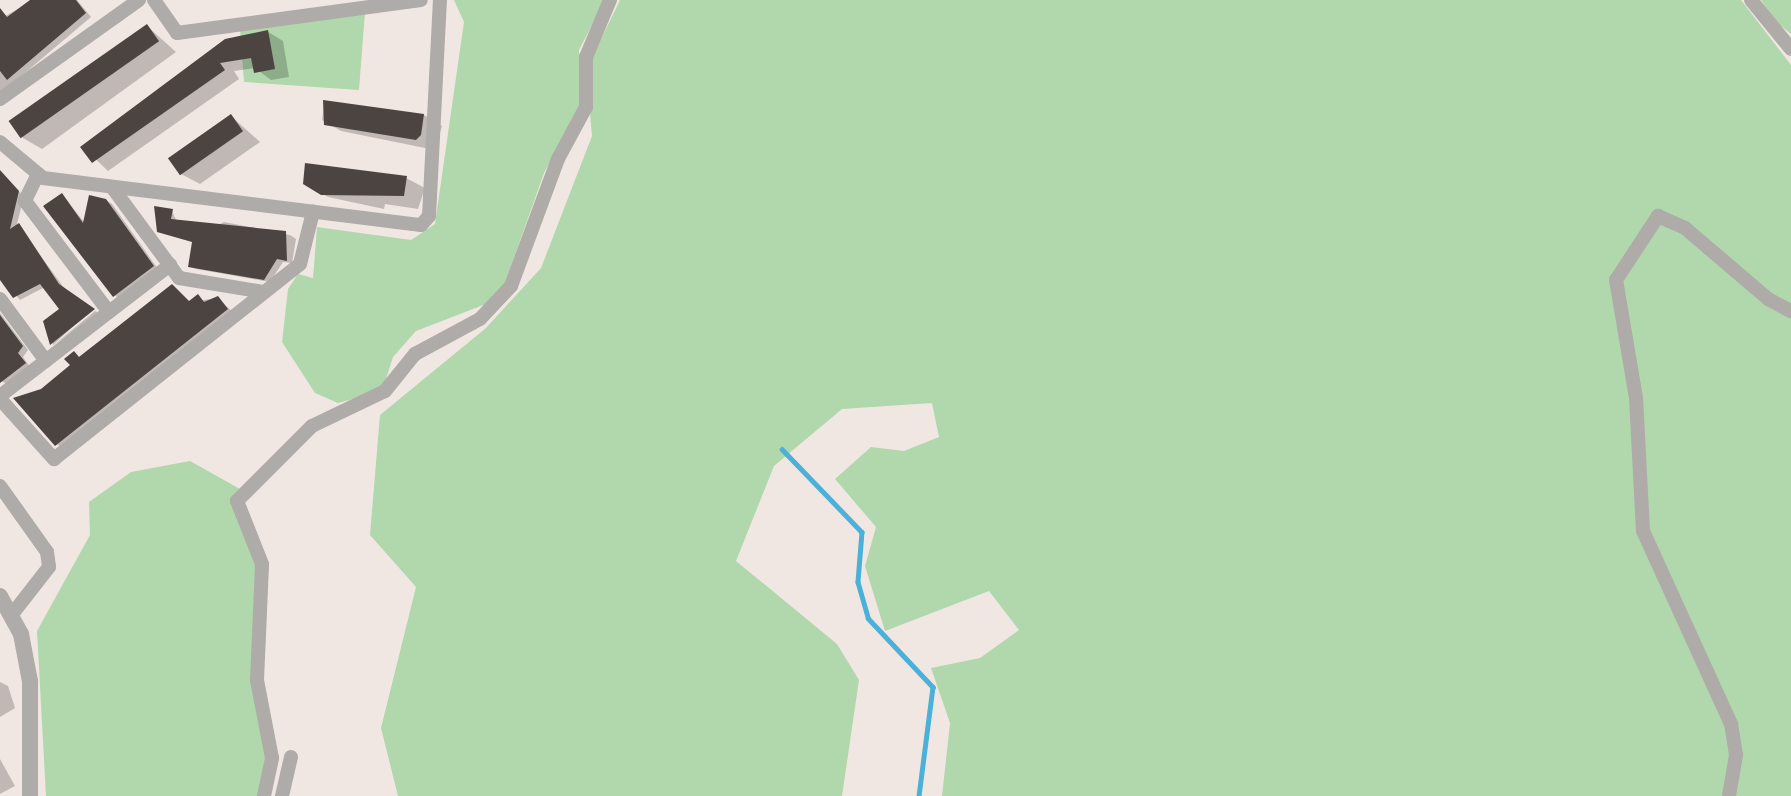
<!DOCTYPE html>
<html>
<head>
<meta charset="utf-8">
<style>
  body { margin:0 }
  #map { position:relative; width:1791px; height:796px; overflow:hidden; background:#f1e7e2; font-family:Karla,sans-serif }
  div>[style] { position:absolute }
  .green>* { inset:0; background:#b1d7ac }
  .shadow>* { inset:0; background:#0003 }
  .stream>* { height:4.5px; margin:-2.25px; padding:0 2.25px; transform-origin:2.25px; border-radius:2.25px; background:#4cb1d8 }
  .building>* { inset:0; background:#4c4440; transform-origin:0 0 }
  .minor>* { height:14px; margin:-7px; padding:0 7px; transform-origin:7px; border-radius:7px; background:#aeaba8 }
  .tertiary>* { height:16px; margin:-8px; padding:0 8px; transform-origin:8px; border-radius:8px; background:#aeaba8 }
  span { translate:-50% -50%; white-space:nowrap; text-align:center; line-height:1.15; -webkit-text-stroke:7px #fef4ef; paint-order:stroke }
</style>
</head>
<body>
<div id="map">
  <div class="green">
    <i style="clip-path:polygon(454px 0,605px 0,579px 50px,580px 106px,544px 173px,504px 286px,486px 304px,416px 331px,393px 357px,385px 382px,368px 395px,338px 403px,315px 393px,282px 342px,288px 289px,298px 274px,313px 278px,317px 227px,411px 240px,435px 224px,464px 22px)"></i>
    <i style="clip-path:polygon(620px 0,1741px 0,1791px 65px,1791px 796px,942px 796px,950px 723px,931px 668px,980px 658px,1019px 630px,989px 591px,885px 631px,865px 566px,876px 527px,835px 479px,871px 447px,904px 451px,939px 437px,932px 403px,842px 409px,774px 466px,736px 561px,837px 644px,859px 680px,842px 796px,398px 796px,381px 728px,416px 587px,370px 535px,380px 415px,486px 328px,541px 268px,592px 136px,586px 70px)"></i>
    <i style="clip-path:polygon(1761px 0,1791px 0,1791px 34px,1775px 21px)"></i>
    <i style="clip-path:polygon(365px 12px,359px 90px,244px 82px,240px 29px)"></i>
    <i style="clip-path:polygon(190px 461px,240px 489px,265px 569px,259px 686px,275px 754px,261px 796px,46px 796px,37px 631px,90px 535px,89px 502px,131px 472px)"></i>
  </div>
  <div class="shadow">
    <i style="clip-path:polygon(34px 0,77px 0,91px 17px,0 94px,0 19px)"></i>
    <i style="clip-path:polygon(147px 26px,176px 52px,42px 149px,23px 138px,13px 123px)"></i>
    <i style="clip-path:polygon(268px 32px,283px 41px,289px 77px,271px 80px,255px 68px,234px 71px,239px 79px,108px 171px,83px 147px)"></i>
    <i style="clip-path:polygon(325px 102px,424px 115px,442px 126px,435px 150px,341px 131px,322px 120px)"></i>
    <i style="clip-path:polygon(231px 116px,260px 142px,200px 184px,181px 174px)"></i>
    <i style="clip-path:polygon(3px 177px,24px 196px,17px 224px,65px 289px,92px 309px,53px 345px,45px 321px,61px 310px,45px 287px,20px 300px,0 276px)"></i>
    <i style="clip-path:polygon(406px 178px,425px 188px,418px 209px,385px 204px,384px 209px,328px 197px,309px 186px)"></i>
    <i style="clip-path:polygon(62px 195px,85px 223px,106px 200px,112px 204px,158px 269px,120px 299px,114px 295px,46px 206px)"></i>
    <i style="clip-path:polygon(172px 211px,177px 222px,214px 227px,224px 222px,290px 235px,296px 239px,292px 263px,283px 262px,270px 282px,196px 269px,190px 266px,194px 242px,159px 231px)"></i>
    <i style="clip-path:polygon(172px 286px,190px 302px,217px 298px,233px 312px,62px 447px,56px 444px,41px 390px,72px 365px,74px 353px,79px 357px)"></i>
    <i style="clip-path:polygon(95px 311px,99px 313px,54px 345px)"></i>
    <i style="clip-path:polygon(0 313px,28px 350px,23px 357px,30px 367px,8px 385px,0 380px)"></i>
    <i style="clip-path:polygon(0 682px,8px 686px,15px 708px,0 717px)"></i>
    <i style="clip-path:polygon(0 759px,15px 786px,0 794px)"></i>
  </div>
  <div class="stream">
    <i style="left:782px;top:449px;width:115px;rotate:46.1deg"></i>
    <i style="left:862px;top:532px;width:50px;rotate:94.6deg"></i>
    <i style="left:858px;top:582px;width:37px;rotate:74deg"></i>
    <i style="left:868px;top:618px;width:95px;rotate:46.7deg"></i>
    <i style="left:933px;top:687px;width:110px;rotate:97.3deg"></i>
  </div>
  <div class="building">
    <i style="clip-path:polygon(30px 0,76px 0,86px 13px,7px 80px,0 71px,0 8px,7px 17px)"></i>
    <i style="left:147px;top:24px;width:21px;height:169px;rotate:55deg"></i>
    <i style="clip-path:polygon(268px 30px,275px 69px,254px 73px,251px 58px,220px 63px,225px 70px,92px 163px,80px 147px,225px 39px)"></i>
    <i style="clip-path:polygon(323px 100px,424px 114px,421px 135px,416px 140px,324px 125px)"></i>
    <i style="left:231px;top:114px;width:21px;height:77px;rotate:55deg"></i>
    <i style="clip-path:polygon(305px 163px,407px 176px,404px 196px,321px 195px,303px 184px)"></i>
    <i style="clip-path:polygon(0 170px,19px 191px,10px 229px,19px 223px,59px 284px,95px 309px,50px 345px,43px 321px,59px 309px,40px 284px,13px 298px,0 280px)"></i>
    <i style="clip-path:polygon(62px 193px,83px 223px,89px 195px,106px 199px,154px 266px,113px 297px,43px 206px)"></i>
    <i style="clip-path:polygon(154px 206px,173px 209px,171px 219px,286px 231px,287px 261px,277px 259px,264px 280px,188px 267px,192px 242px,157px 232px)"></i>
    <i style="clip-path:polygon(172px 284px,189px 301px,198px 294px,204px 302px,218px 296px,228px 309px,55px 446px,13px 398px,41px 389px,70px 365px,64px 359px,74px 351px,79px 357px)"></i>
    <i style="clip-path:polygon(0 315px,23px 346px,18px 353px,26px 363px,0 383px)"></i>
  </div>
  <div class="minor">
    <i style="left:154px;top:0;width:40px;rotate:55.1deg"></i>
    <i style="left:177px;top:33px;width:246px;rotate:-7.7deg"></i>
    <i style="left:1751px;top:0;width:63px;rotate:50.8deg"></i>
    <i style="left:0;top:99px;width:171px;rotate:-35.5deg"></i>
    <i style="left:0;top:142px;width:56px;rotate:39.9deg"></i>
    <i style="left:43px;top:178px;width:381px;rotate:7.1deg"></i>
    <i style="left:421px;top:225px;width:12px;rotate:-48deg"></i>
    <i style="left:429px;top:216px;width:216px;rotate:-87.1deg"></i>
    <i style="left:37px;top:176px;width:28px;rotate:116deg"></i>
    <i style="left:25px;top:201px;width:139px;rotate:52.9deg"></i>
    <i style="left:112px;top:187px;width:113px;rotate:53.6deg"></i>
    <i style="left:179px;top:278px;width:86px;rotate:9.4deg"></i>
    <i style="left:0;top:299px;width:77px;rotate:53.4deg"></i>
    <i style="left:0;top:396px;width:215px;rotate:-37.6deg"></i>
    <i style="left:0;top:399px;width:81px;rotate:48deg"></i>
    <i style="left:54px;top:459px;width:314px;rotate:-38.4deg"></i>
    <i style="left:300px;top:264px;width:54px;rotate:-76deg"></i>
    <i style="left:0;top:486px;width:81px;rotate:54.5deg"></i>
    <i style="left:47px;top:552px;width:15px;rotate:82deg"></i>
    <i style="left:49px;top:567px;width:58px;rotate:128deg"></i>
    <i style="left:264px;top:796px;width:39px;rotate:-78deg"></i>
    <i style="left:272px;top:758px;width:79px;rotate:-100.9deg"></i>
    <i style="left:257px;top:680px;width:116px;rotate:-87.5deg"></i>
    <i style="left:262px;top:564px;width:68px;rotate:-111.6deg"></i>
    <i style="left:237px;top:501px;width:106px;rotate:-45deg"></i>
    <i style="left:312px;top:426px;width:81px;rotate:-25.6deg"></i>
    <i style="left:385px;top:391px;width:48px;rotate:-51deg"></i>
    <i style="left:415px;top:354px;width:74px;rotate:-28.3deg"></i>
    <i style="left:480px;top:319px;width:45px;rotate:-46.8deg"></i>
    <i style="left:511px;top:286px;width:135px;rotate:-69.7deg"></i>
    <i style="left:558px;top:159px;width:59px;rotate:-61.7deg"></i>
    <i style="left:586px;top:107px;width:50px;rotate:-90deg"></i>
    <i style="left:586px;top:57px;width:62px;rotate:-67.2deg"></i>
    <i style="left:282px;top:796px;width:40px;rotate:-77deg"></i>
    <i style="left:1729px;top:796px;width:42px;rotate:-80.3deg"></i>
    <i style="left:1736px;top:755px;width:31px;rotate:-99deg"></i>
    <i style="left:1731px;top:724px;width:212px;rotate:-114.5deg"></i>
    <i style="left:1643px;top:531px;width:133px;rotate:-93deg"></i>
    <i style="left:1636px;top:398px;width:120px;rotate:-99.6deg"></i>
    <i style="left:1616px;top:280px;width:77px;rotate:-56.7deg"></i>
    <i style="left:1658px;top:216px;width:30px;rotate:24deg"></i>
    <i style="left:1685px;top:228px;width:109px;rotate:40.5deg"></i>
    <i style="left:1768px;top:299px;width:26px;rotate:28deg"></i>
  </div>
  <div class="tertiary">
    <i style="left:0;top:596px;width:43px;rotate:61.1deg"></i>
    <i style="left:21px;top:634px;width:48px;rotate:79.2deg"></i>
    <i style="left:30px;top:681px;width:115px;rotate:90deg"></i>
  </div>
</div>
</body>
</html>
